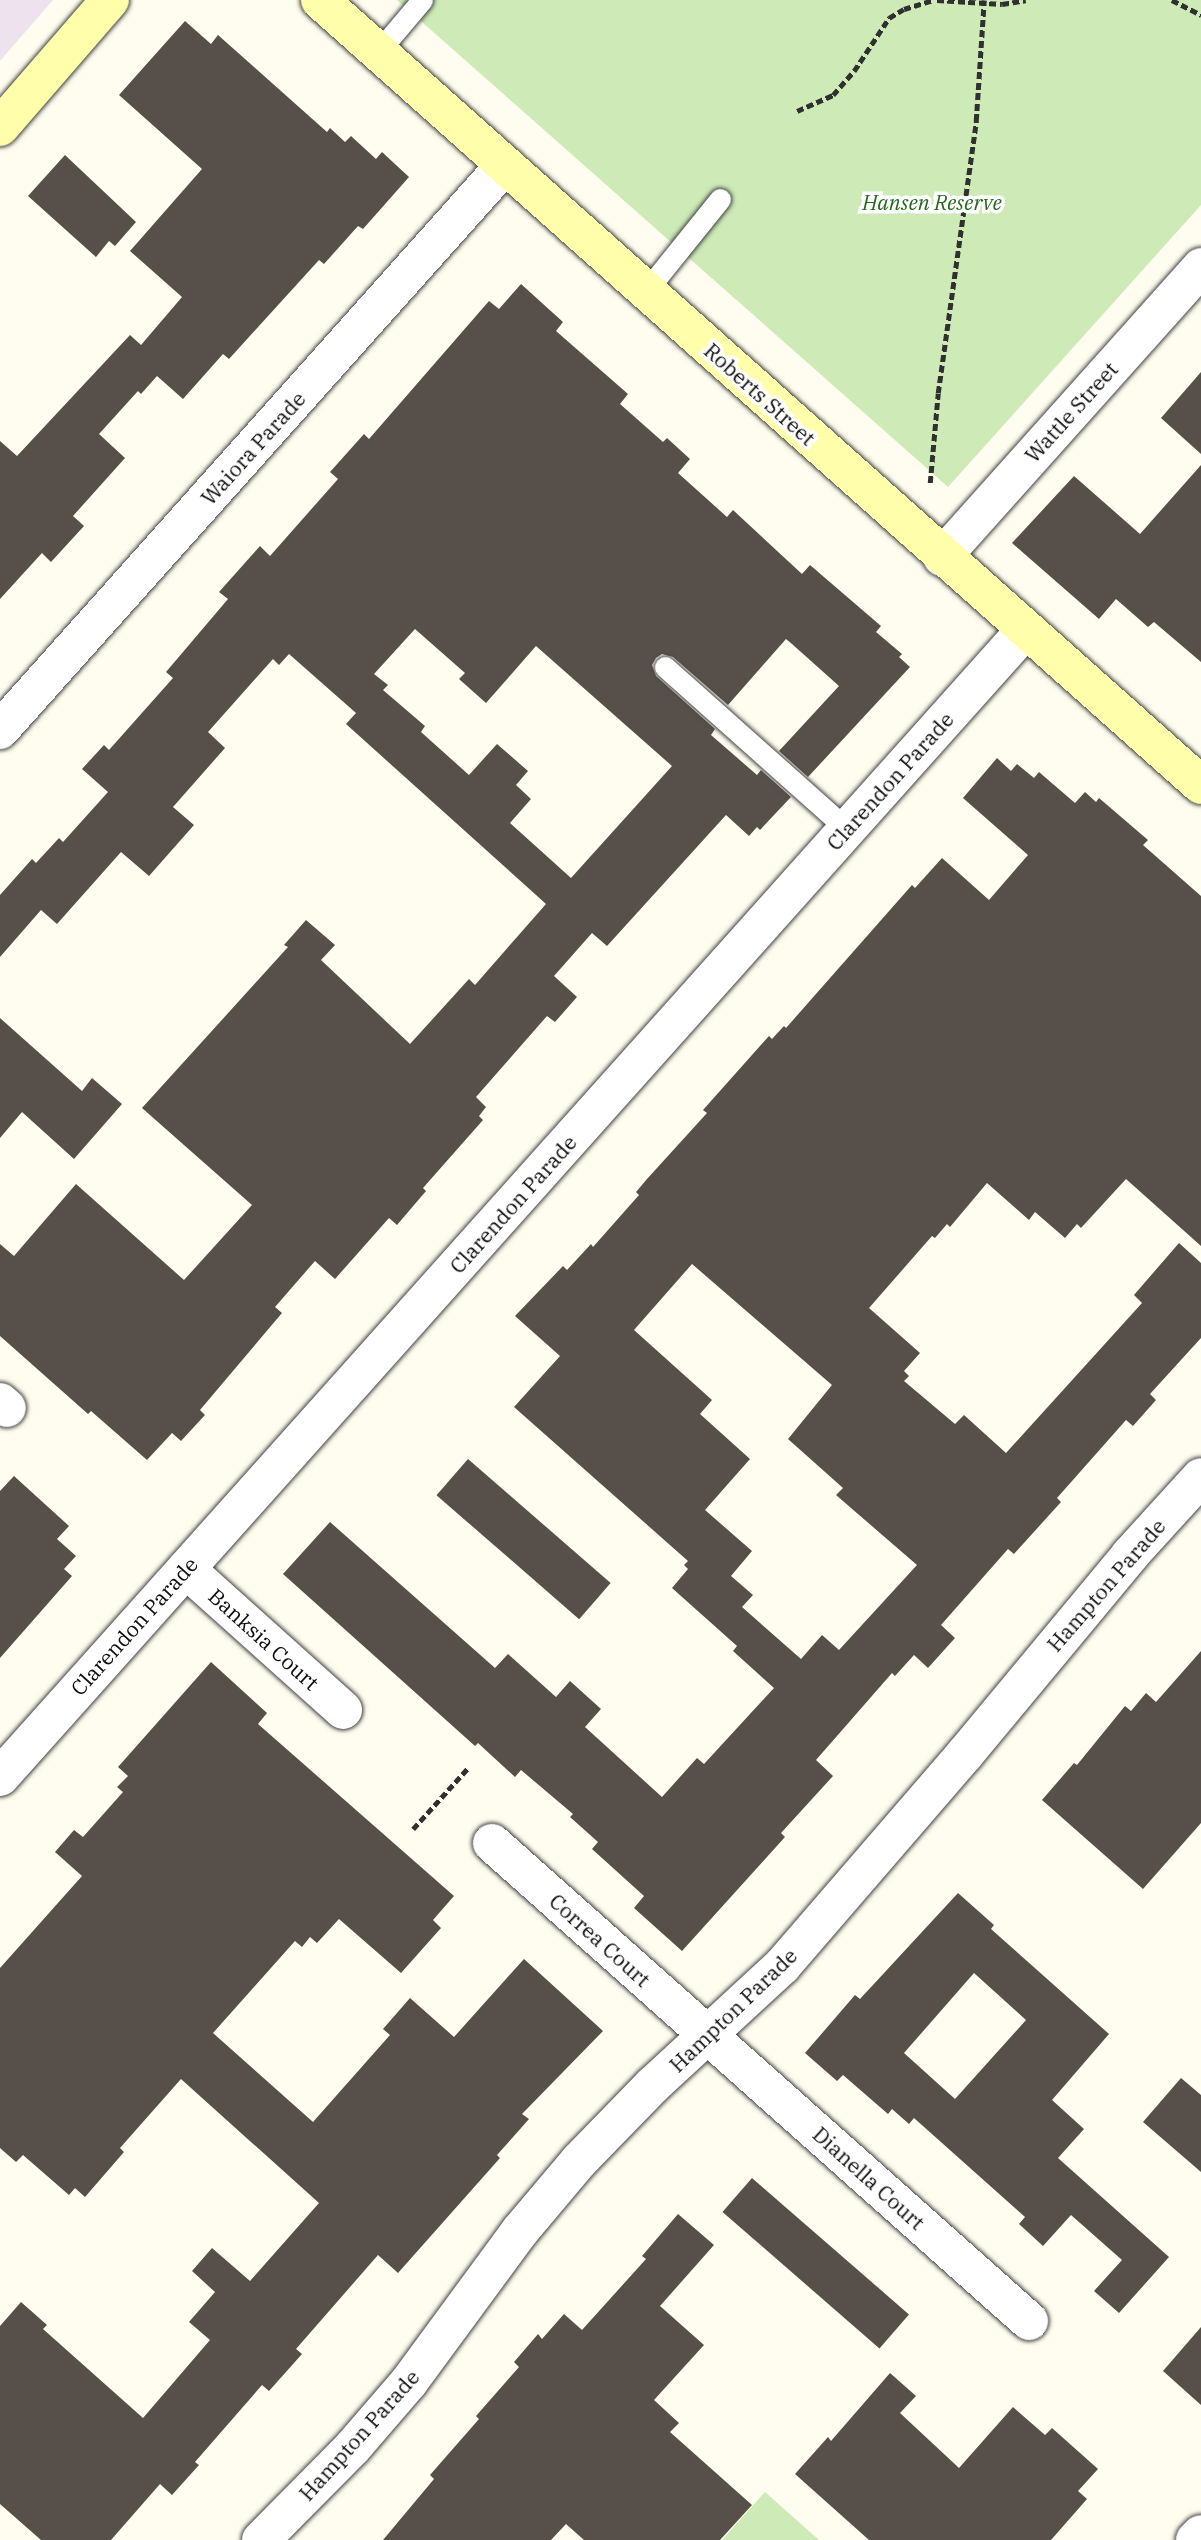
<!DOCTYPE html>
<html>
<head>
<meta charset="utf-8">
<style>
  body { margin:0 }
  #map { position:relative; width:1201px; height:2540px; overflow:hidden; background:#fffdef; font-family:"IBM Plex Serif",serif }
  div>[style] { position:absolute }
  .industrial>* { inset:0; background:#ede2ed }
  .green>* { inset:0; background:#cdeab7 }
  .building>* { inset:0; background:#57504a; transform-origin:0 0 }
  .path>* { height:4.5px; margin-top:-2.25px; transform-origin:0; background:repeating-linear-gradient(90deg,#303030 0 7px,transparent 0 10.5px) }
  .roads { filter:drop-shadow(0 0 2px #414141) drop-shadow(0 0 2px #414141) }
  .lane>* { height:21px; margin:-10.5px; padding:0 10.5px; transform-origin:10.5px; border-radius:10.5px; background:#fff }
  .street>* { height:38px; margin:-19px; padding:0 19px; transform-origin:19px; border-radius:19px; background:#fff }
  .secondary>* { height:38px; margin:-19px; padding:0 19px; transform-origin:19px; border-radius:19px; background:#fffeaa }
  span { translate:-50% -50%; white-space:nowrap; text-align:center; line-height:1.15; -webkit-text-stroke:7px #fff; paint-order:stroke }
  .park-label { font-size:21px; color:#25681c; font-style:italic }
  .street-label { font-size:21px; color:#0e0e0e }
</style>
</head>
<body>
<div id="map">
  <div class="industrial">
    <i style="clip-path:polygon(0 0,53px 0,0 61px)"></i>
  </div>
  <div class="green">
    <i style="clip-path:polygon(397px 0,1201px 0,1201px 205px,948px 487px)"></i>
    <i style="clip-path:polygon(765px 2492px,819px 2540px,722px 2540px)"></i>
  </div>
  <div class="building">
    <i style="clip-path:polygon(185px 21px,211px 44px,218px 35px,327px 132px,330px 128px,345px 142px,351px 136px,376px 159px,382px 152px,409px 177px,363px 229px,358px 226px,324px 264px,319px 260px,229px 359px,223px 354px,183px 399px,157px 376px,141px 394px,138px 391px,99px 434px,125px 458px,73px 516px,84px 526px,51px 562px,42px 553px,0 599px,0 441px,17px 456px,130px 335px,141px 345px,182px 297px,130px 251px,202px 169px,119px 95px)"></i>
    <i style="clip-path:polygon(65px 155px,136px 222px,115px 246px,109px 241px,96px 257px,28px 196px)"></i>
    <i style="clip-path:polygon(evenodd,521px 284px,563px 322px,556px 331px,628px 394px,620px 404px,663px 442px,667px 438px,690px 459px,678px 473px,727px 517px,733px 510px,802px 574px,810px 565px,881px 626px,876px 632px,902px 654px,899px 657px,910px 667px,808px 777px,779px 751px,839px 686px,792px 644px,786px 639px,728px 705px,673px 657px,662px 654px,656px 658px,652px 665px,656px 676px,715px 729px,711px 735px,757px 775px,761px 770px,791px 797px,760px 830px,757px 827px,749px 836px,726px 815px,607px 946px,592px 933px,554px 976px,577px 997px,555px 1022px,547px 1016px,476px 1097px,486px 1107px,479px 1116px,483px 1120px,423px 1188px,426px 1191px,397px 1225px,389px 1218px,335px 1279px,315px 1261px,275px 1307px,282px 1313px,200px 1410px,205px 1415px,181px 1441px,172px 1433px,147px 1460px,91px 1411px,88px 1414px,0 1336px,0 1244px,14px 1256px,76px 1184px,184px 1280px,252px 1205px,142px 1108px,288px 947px,284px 945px,306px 920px,335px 945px,321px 960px,410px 1044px,469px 979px,475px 985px,546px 904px,346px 724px,356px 713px,289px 654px,279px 665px,273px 659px,208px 732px,225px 748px,173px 807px,194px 825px,149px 876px,121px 852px,57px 924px,41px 910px,0 957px,0 895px,32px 859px,36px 863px,59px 838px,63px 842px,108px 792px,82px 769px,104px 745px,109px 750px,173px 678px,166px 672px,228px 599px,219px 592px,260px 546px,270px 556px,338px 479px,330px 472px,364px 434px,369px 439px,489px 301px,499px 309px,521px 284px,415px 629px,465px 673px,459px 679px,486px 703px,536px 646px,672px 766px,571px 878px,510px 823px,531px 799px,516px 785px,528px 771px,497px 744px,469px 775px,421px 732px,425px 726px,383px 690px,388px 685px,374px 674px,415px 629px)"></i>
    <i style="clip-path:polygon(1201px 372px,1201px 454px,1161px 418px)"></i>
    <i style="clip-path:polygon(1201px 465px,1201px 662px,1154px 622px,1148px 627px,1116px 599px,1099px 619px,1012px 543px,1074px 476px,1140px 534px)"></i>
    <i style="clip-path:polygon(evenodd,997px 758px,1011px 771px,1017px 764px,1034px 778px,1039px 772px,1075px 803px,1085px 792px,1096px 802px,1099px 798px,1148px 840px,1143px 845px,1201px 896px,1201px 1246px,1126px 1179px,1081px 1228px,1077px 1224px,1065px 1238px,1035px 1212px,1029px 1220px,987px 1183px,950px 1227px,947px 1224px,935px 1238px,932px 1236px,869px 1308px,920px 1353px,904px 1371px,909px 1376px,904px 1381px,955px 1424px,964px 1415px,1006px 1453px,1142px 1303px,1134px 1295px,1179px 1243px,1201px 1263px,1201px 1338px,1150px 1394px,1156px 1400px,1133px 1426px,1126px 1420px,1057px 1498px,1061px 1502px,1014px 1554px,1008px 1549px,941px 1625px,955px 1638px,928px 1668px,914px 1655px,895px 1676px,892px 1673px,816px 1760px,833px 1776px,781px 1833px,785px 1837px,682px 1951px,634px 1908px,644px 1896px,592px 1849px,598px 1842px,570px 1817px,573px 1814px,521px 1770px,515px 1777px,478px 1743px,475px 1746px,283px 1574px,330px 1522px,495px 1668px,508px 1654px,556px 1697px,570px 1681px,601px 1709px,585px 1727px,662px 1797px,697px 1758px,704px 1764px,774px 1688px,733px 1651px,737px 1646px,672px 1588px,688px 1569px,684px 1565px,688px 1561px,514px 1407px,560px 1356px,515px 1316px,563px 1266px,567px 1270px,591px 1244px,593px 1247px,639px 1195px,636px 1192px,647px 1179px,707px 1113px,703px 1110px,769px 1036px,772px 1039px,784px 1026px,786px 1028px,912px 885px,915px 888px,942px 858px,989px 900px,1028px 855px,963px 798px,997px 758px,692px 1264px,832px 1385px,788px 1439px,843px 1488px,836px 1495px,917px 1565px,839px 1650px,822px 1635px,801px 1659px,742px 1607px,753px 1595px,731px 1576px,752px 1551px,705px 1510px,750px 1459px,700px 1414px,712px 1400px,634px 1330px,692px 1264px)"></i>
    <i style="clip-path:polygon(0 1018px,82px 1091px,92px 1078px,122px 1104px,74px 1159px,22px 1112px,0 1138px)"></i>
    <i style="left:468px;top:1459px;width:189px;height:48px;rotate:41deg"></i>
    <i style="clip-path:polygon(14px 1476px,69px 1526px,57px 1539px,76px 1556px,64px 1569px,72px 1576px,0 1658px,0 1491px)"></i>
    <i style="clip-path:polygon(1201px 1651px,1201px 1823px,1143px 1889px,1042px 1800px,1074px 1763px,1077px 1765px,1125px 1706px,1131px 1711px,1146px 1693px,1156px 1702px)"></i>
    <i style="clip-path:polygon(211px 1662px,267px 1713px,258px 1724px,454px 1896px,433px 1920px,441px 1928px,401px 1973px,339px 1919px,317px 1943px,310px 1937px,302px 1947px,295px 1941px,213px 2033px,313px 2122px,390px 2035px,383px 2029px,410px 1998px,454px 2037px,524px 1959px,603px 2031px,522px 2114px,529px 2119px,497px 2155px,500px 2158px,398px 2273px,378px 2255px,296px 2349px,302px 2354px,269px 2391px,262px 2385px,195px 2462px,199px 2465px,172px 2495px,160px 2484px,111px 2540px,41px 2540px,0 2504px,0 2326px,21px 2302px,47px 2325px,43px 2329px,143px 2418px,210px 2340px,189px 2322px,215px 2292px,192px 2271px,212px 2248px,250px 2281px,319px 2203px,181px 2079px,120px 2148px,124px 2152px,85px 2197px,75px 2188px,69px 2195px,23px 2155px,16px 2162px,0 2148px,0 1968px,82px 1876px,55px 1852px,74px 1830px,83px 1837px,123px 1792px,117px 1787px,128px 1776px,118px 1767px)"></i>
    <i style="clip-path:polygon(evenodd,958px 1893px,994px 1925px,991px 1929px,1109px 2034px,1052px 2100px,1084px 2129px,1058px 2158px,1169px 2257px,1119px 2313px,1094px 2291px,1122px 2260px,1071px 2215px,1043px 2246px,1019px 2224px,1025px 2217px,914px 2118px,909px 2124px,892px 2109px,888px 2114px,843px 2075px,837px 2081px,805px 2053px,855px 1995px,860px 1999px,958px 1893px,974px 1973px,1026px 2020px,955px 2099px,904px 2053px,974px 1973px)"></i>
    <i style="clip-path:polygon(1181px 2078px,1201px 2095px,1201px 2172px,1143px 2122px)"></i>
    <i style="left:752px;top:2178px;width:208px;height:45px;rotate:41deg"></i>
    <i style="clip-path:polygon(678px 2214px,714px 2245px,660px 2306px,704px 2345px,654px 2400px,679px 2423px,670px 2432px,752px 2505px,720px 2540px,584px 2540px,566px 2524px,551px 2540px,383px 2540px,434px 2479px,430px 2475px,479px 2419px,476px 2416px,519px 2367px,514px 2362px,538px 2334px,542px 2339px,564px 2314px,582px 2330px,646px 2259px,642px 2256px)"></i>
    <i style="clip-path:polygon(1201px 2327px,1201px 2405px,1163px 2371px)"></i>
    <i style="clip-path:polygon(890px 2373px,916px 2396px,900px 2413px,959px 2468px,1013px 2407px,1045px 2435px,1052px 2428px,1098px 2469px,1078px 2491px,1087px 2499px,1051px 2540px,869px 2540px,795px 2474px,828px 2437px,831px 2441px)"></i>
  </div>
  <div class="path">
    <i style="left:937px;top:0;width:65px;rotate:3.5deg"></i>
    <i style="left:1002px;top:4px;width:24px;rotate:-9deg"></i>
    <i style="left:1172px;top:0;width:33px;rotate:27deg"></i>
    <i style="left:797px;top:111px;width:39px;rotate:-24deg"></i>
    <i style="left:833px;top:95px;width:32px;rotate:-49deg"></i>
    <i style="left:854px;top:71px;width:64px;rotate:-56.6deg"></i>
    <i style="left:889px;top:18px;width:17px;rotate:-31deg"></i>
    <i style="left:904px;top:9px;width:31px;rotate:-17deg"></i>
    <i style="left:930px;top:483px;width:90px;rotate:-84.9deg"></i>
    <i style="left:938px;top:393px;width:275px;rotate:-82deg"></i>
    <i style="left:976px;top:121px;width:121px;rotate:-86.2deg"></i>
    <i style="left:413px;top:1829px;width:82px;rotate:-48deg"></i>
  </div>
  <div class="roads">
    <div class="lane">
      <i style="left:378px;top:52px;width:68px;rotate:-49.8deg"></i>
      <i style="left:646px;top:291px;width:118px;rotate:-51.2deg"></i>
      <i style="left:665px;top:667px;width:244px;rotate:41.7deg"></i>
    </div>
    <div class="street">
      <i style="left:942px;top:557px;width:389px;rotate:-48.2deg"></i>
      <i style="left:0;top:730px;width:758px;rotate:-48.21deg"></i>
      <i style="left:0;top:1402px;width:9px;rotate:41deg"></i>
      <i style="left:186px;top:1569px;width:211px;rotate:41.9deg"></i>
      <i style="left:0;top:1777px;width:1538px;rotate:-48.21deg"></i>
      <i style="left:492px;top:1843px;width:719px;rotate:41.67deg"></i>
      <i style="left:261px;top:2540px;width:131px;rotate:-45.3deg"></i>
      <i style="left:353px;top:2447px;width:86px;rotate:-49.3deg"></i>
      <i style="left:409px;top:2382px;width:187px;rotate:-53.7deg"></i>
      <i style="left:520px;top:2231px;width:92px;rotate:-49.9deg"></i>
      <i style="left:579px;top:2161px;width:106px;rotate:-45.8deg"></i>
      <i style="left:653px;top:2085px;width:176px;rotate:-42.7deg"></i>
      <i style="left:782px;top:1966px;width:280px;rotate:-49.2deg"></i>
      <i style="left:965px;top:1754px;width:259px;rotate:-50.3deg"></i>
      <i style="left:1130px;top:1555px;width:105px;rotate:-47.7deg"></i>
      <i style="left:1195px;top:2540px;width:8px;rotate:-45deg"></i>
    </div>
    <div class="secondary">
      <i style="left:320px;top:0;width:1180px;rotate:41.7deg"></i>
      <i style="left:0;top:127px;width:168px;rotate:-49.1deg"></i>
    </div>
  </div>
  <div class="park-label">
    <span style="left:932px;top:202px">Hansen Reserve</span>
  </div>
  <div class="street-label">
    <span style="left:760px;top:394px;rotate:42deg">Roberts Street</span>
    <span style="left:1071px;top:412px;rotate:-48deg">Wattle Street</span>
    <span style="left:253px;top:448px;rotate:-48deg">Waiora Parade</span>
    <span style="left:890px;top:781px;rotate:-48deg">Clarendon Parade</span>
    <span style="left:513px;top:1204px;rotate:-48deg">Clarendon Parade</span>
    <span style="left:1106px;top:1585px;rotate:-49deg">Hampton Parade</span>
    <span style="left:134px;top:1626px;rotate:-48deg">Clarendon Parade</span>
    <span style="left:264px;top:1639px;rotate:42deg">Banksia Court</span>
    <span style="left:600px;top:1940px;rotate:42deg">Correa Court</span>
    <span style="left:733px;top:2010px;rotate:-44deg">Hampton Parade</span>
    <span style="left:869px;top:2178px;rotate:42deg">Dianella Court</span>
    <span style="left:359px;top:2435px;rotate:-48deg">Hampton Parade</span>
  </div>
</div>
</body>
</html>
